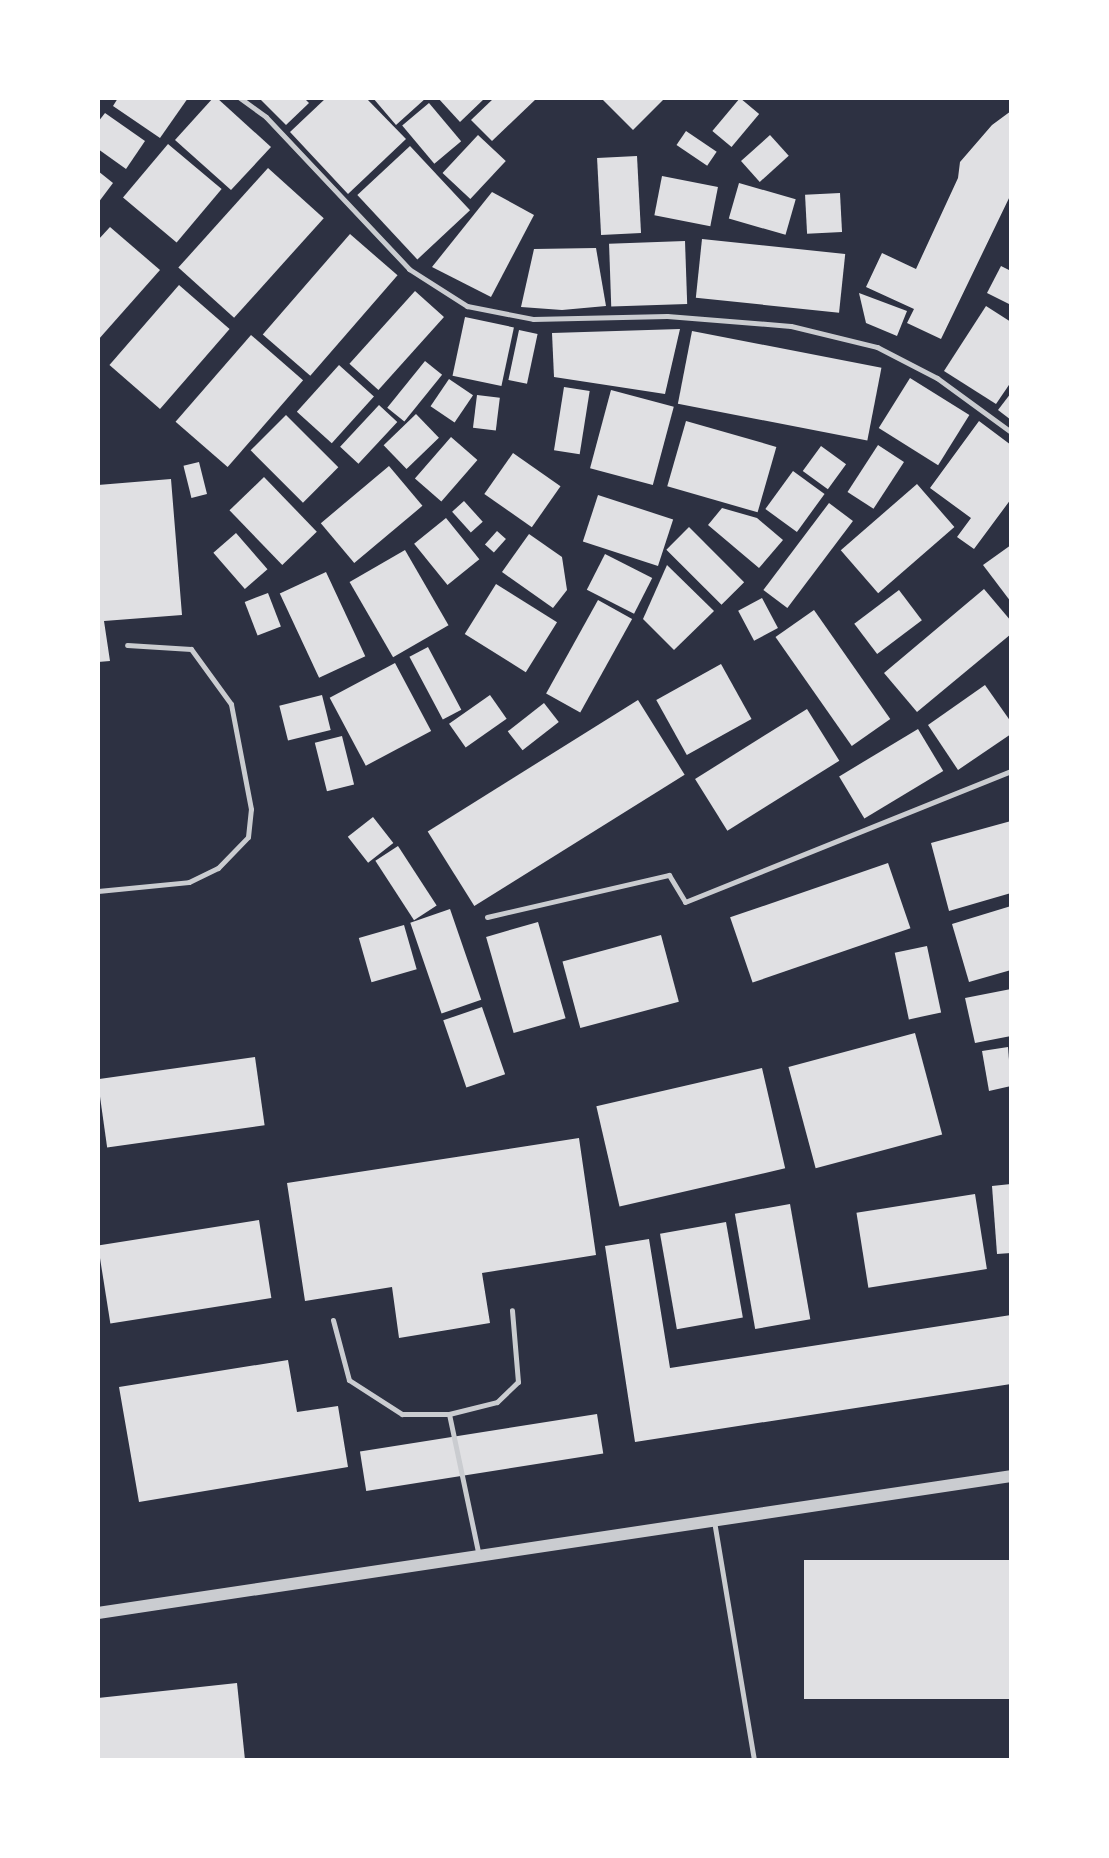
<!DOCTYPE html>
<html>
<head>
<meta charset="utf-8">
<style>
  body { margin:0 }
  #map { position:relative; width:1109px; height:1858px; overflow:hidden; background:#2d3142; font-family:Helvetica,sans-serif }
  div>[style] { position:absolute }
  .building>* { inset:0; background:#e0e0e3; transform-origin:0 0 }
  .service>* { height:5px; margin:-2.5px; padding:0 2.5px; transform-origin:2.5px; border-radius:2.5px; background:#caccd0 }
  .tertiary>* { height:12px; margin:-6px; padding:0 6px; transform-origin:6px; border-radius:6px; background:#caccd0 }
  span { translate:-50% -50%; white-space:nowrap; text-align:center; line-height:1.15; -webkit-text-stroke:7px #fff; paint-order:stroke }
  .frame { position:absolute; inset:0; border:100px solid #fff; pointer-events:none }
</style>
</head>
<body>
<div id="map">
  <div class="building">
    <i style="clip-path:polygon(118px 98px,188px 98px,160px 138px,113px 106px)"></i>
    <i style="clip-path:polygon(213px 98px,217px 98px,271px 147px,231px 190px,175px 140px)"></i>
    <i style="clip-path:polygon(259px 98px,304px 98px,309px 103px,286px 125px)"></i>
    <i style="clip-path:polygon(326px 98px,366px 98px,406px 139px,348px 194px,290px 132px)"></i>
    <i style="clip-path:polygon(373px 98px,426px 98px,396px 125px)"></i>
    <i style="clip-path:polygon(438px 98px,485px 98px,460px 122px)"></i>
    <i style="clip-path:polygon(494px 98px,537px 98px,492px 141px,471px 120px)"></i>
    <i style="clip-path:polygon(605px 98px,665px 98px,633px 130px,603px 100px)"></i>
    <i style="left:740px;top:98px;width:25px;height:43px;rotate:40deg"></i>
    <i style="left:429px;top:103px;width:50px;height:35px;rotate:50deg"></i>
    <i style="clip-path:polygon(1011px 111px,1011px 194px,941px 339px,907px 323px,914px 309px,866px 287px,882px 253px,916px 269px,958px 178px,960px 162px,992px 125px)"></i>
    <i style="clip-path:polygon(105px 113px,145px 141px,126px 169px,98px 149px,98px 122px)"></i>
    <i style="left:686px;top:131px;width:37px;height:17px;rotate:34deg"></i>
    <i style="left:478px;top:135px;width:38px;height:52px;rotate:43deg"></i>
    <i style="left:770px;top:135px;width:28px;height:39px;rotate:48deg"></i>
    <i style="left:168px;top:144px;width:70px;height:70px;rotate:40deg"></i>
    <i style="left:410px;top:146px;width:88px;height:72px;rotate:47deg"></i>
    <i style="left:637px;top:156px;width:77px;height:40px;rotate:87deg"></i>
    <i style="left:268px;top:168px;width:75px;height:134px;rotate:42deg"></i>
    <i style="clip-path:polygon(98px 171px,113px 183px,98px 203px)"></i>
    <i style="left:662px;top:176px;width:57px;height:40px;rotate:11deg"></i>
    <i style="left:739px;top:183px;width:59px;height:37px;rotate:16deg"></i>
    <i style="clip-path:polygon(492px 192px,534px 215px,491px 297px,432px 267px)"></i>
    <i style="left:840px;top:193px;width:39px;height:35px;rotate:87deg"></i>
    <i style="clip-path:polygon(110px 227px,160px 270px,98px 340px,98px 240px)"></i>
    <i style="left:350px;top:234px;width:63px;height:133px;rotate:41deg"></i>
    <i style="left:702px;top:239px;width:144px;height:59px;rotate:6deg"></i>
    <i style="left:685px;top:241px;width:63px;height:76px;rotate:88deg"></i>
    <i style="clip-path:polygon(596px 248px,606px 306px,562px 310px,521px 307px,534px 249px)"></i>
    <i style="clip-path:polygon(1001px 266px,1011px 271px,1011px 305px,987px 293px)"></i>
    <i style="left:179px;top:285px;width:67px;height:106px;rotate:41deg"></i>
    <i style="left:415px;top:291px;width:39px;height:98px;rotate:42deg"></i>
    <i style="clip-path:polygon(859px 293px,907px 311px,897px 336px,866px 323px)"></i>
    <i style="clip-path:polygon(986px 306px,1011px 322px,1011px 382px,996px 404px,944px 371px)"></i>
    <i style="left:465px;top:317px;width:50px;height:60px;rotate:12deg"></i>
    <i style="clip-path:polygon(680px 329px,665px 394px,554px 377px,552px 333px)"></i>
    <i style="left:519px;top:330px;width:19px;height:51px;rotate:12deg"></i>
    <i style="left:692px;top:331px;width:193px;height:74px;rotate:11deg"></i>
    <i style="left:251px;top:335px;width:69px;height:115px;rotate:41deg"></i>
    <i style="left:425px;top:361px;width:22px;height:60px;rotate:39deg"></i>
    <i style="left:339px;top:365px;width:47px;height:63px;rotate:42deg"></i>
    <i style="left:910px;top:378px;width:70px;height:59px;rotate:32deg"></i>
    <i style="left:449px;top:379px;width:29px;height:33px;rotate:34deg"></i>
    <i style="left:564px;top:387px;width:26px;height:64px;rotate:9deg"></i>
    <i style="left:611px;top:390px;width:65px;height:81px;rotate:15deg"></i>
    <i style="clip-path:polygon(1011px 393px,1011px 420px,998px 410px)"></i>
    <i style="left:477px;top:395px;width:23px;height:33px;rotate:7deg"></i>
    <i style="left:379px;top:405px;width:25px;height:57px;rotate:43deg"></i>
    <i style="left:416px;top:414px;width:33px;height:45px;rotate:46deg"></i>
    <i style="left:286px;top:415px;width:74px;height:50px;rotate:45deg"></i>
    <i style="left:686px;top:421px;width:94px;height:68px;rotate:16deg"></i>
    <i style="clip-path:polygon(979px 421px,1011px 445px,1011px 499px,974px 549px,957px 537px,971px 518px,930px 488px)"></i>
    <i style="left:451px;top:437px;width:35px;height:55px;rotate:41deg"></i>
    <i style="left:878px;top:445px;width:31px;height:56px;rotate:33deg"></i>
    <i style="left:821px;top:446px;width:31px;height:31px;rotate:36deg"></i>
    <i style="left:513px;top:453px;width:58px;height:50px;rotate:35deg"></i>
    <i style="left:199px;top:462px;width:33px;height:16px;rotate:76deg"></i>
    <i style="left:389px;top:466px;width:52px;height:89px;rotate:50deg"></i>
    <i style="left:793px;top:471px;width:39px;height:47px;rotate:36deg"></i>
    <i style="left:264px;top:477px;width:76px;height:48px;rotate:46deg"></i>
    <i style="clip-path:polygon(171px 479px,182px 615px,104px 621px,110px 661px,98px 662px,98px 485px)"></i>
    <i style="left:917px;top:484px;width:57px;height:101px;rotate:49deg"></i>
    <i style="left:598px;top:495px;width:79px;height:49px;rotate:18deg"></i>
    <i style="left:464px;top:501px;width:28px;height:16px;rotate:48deg"></i>
    <i style="left:829px;top:503px;width:30px;height:109px;rotate:37deg"></i>
    <i style="clip-path:polygon(722px 508px,757px 518px,783px 540px,759px 568px,708px 525px)"></i>
    <i style="left:446px;top:518px;width:53px;height:41px;rotate:51deg"></i>
    <i style="left:689px;top:527px;width:78px;height:32px;rotate:45deg"></i>
    <i style="left:497px;top:531px;width:12px;height:18px;rotate:42deg"></i>
    <i style="left:236px;top:533px;width:48px;height:30px;rotate:49deg"></i>
    <i style="clip-path:polygon(529px 534px,562px 557px,567px 590px,553px 608px,502px 572px)"></i>
    <i style="clip-path:polygon(1011px 545px,1011px 602px,983px 565px)"></i>
    <i style="left:405px;top:550px;width:87px;height:64px;rotate:60deg"></i>
    <i style="left:605px;top:554px;width:53px;height:40px;rotate:27deg"></i>
    <i style="clip-path:polygon(667px 565px,714px 611px,674px 650px,643px 619px)"></i>
    <i style="left:326px;top:572px;width:93px;height:51px;rotate:65deg"></i>
    <i style="left:496px;top:584px;width:72px;height:59px;rotate:32deg"></i>
    <i style="clip-path:polygon(984px 589px,1011px 621px,1011px 634px,917px 712px,884px 673px)"></i>
    <i style="left:899px;top:590px;width:38px;height:56px;rotate:53deg"></i>
    <i style="left:268px;top:593px;width:36px;height:25px;rotate:69deg"></i>
    <i style="left:762px;top:598px;width:34px;height:27px;rotate:62deg"></i>
    <i style="left:598px;top:600px;width:39px;height:107px;rotate:29deg"></i>
    <i style="left:814px;top:610px;width:133px;height:47px;rotate:55deg"></i>
    <i style="left:428px;top:647px;width:71px;height:21px;rotate:62deg"></i>
    <i style="left:395px;top:663px;width:77px;height:74px;rotate:62deg"></i>
    <i style="left:721px;top:664px;width:63px;height:74px;rotate:61deg"></i>
    <i style="clip-path:polygon(985px 685px,1011px 722px,1011px 734px,958px 770px,928px 725px)"></i>
    <i style="left:322px;top:695px;width:36px;height:44px;rotate:76deg"></i>
    <i style="left:490px;top:695px;width:29px;height:50px;rotate:55deg"></i>
    <i style="left:638px;top:700px;width:88px;height:248px;rotate:58deg"></i>
    <i style="left:544px;top:703px;width:24px;height:46px;rotate:52deg"></i>
    <i style="left:807px;top:709px;width:61px;height:132px;rotate:58deg"></i>
    <i style="left:918px;top:729px;width:49px;height:92px;rotate:59deg"></i>
    <i style="left:342px;top:736px;width:50px;height:28px;rotate:76deg"></i>
    <i style="left:373px;top:817px;width:33px;height:32px;rotate:52deg"></i>
    <i style="clip-path:polygon(1011px 821px,1011px 893px,949px 911px,931px 843px)"></i>
    <i style="left:398px;top:846px;width:71px;height:27px;rotate:57deg"></i>
    <i style="left:888px;top:863px;width:69px;height:167px;rotate:71deg"></i>
    <i style="clip-path:polygon(1011px 906px,1011px 970px,969px 982px,952px 924px)"></i>
    <i style="left:450px;top:909px;width:96px;height:42px;rotate:71deg"></i>
    <i style="left:538px;top:922px;width:100px;height:54px;rotate:74deg"></i>
    <i style="left:404px;top:925px;width:46px;height:47px;rotate:74deg"></i>
    <i style="left:661px;top:935px;width:69px;height:102px;rotate:75deg"></i>
    <i style="left:927px;top:946px;width:68px;height:33px;rotate:78deg"></i>
    <i style="clip-path:polygon(1011px 989px,1011px 1036px,975px 1043px,965px 998px)"></i>
    <i style="left:482px;top:1007px;width:71px;height:41px;rotate:71deg"></i>
    <i style="left:915px;top:1033px;width:105px;height:131px;rotate:75deg"></i>
    <i style="clip-path:polygon(1008px 1047px,1011px 1086px,989px 1091px,982px 1051px)"></i>
    <i style="left:255px;top:1057px;width:69px;height:159px;rotate:82deg"></i>
    <i style="left:762px;top:1068px;width:103px;height:170px;rotate:77deg"></i>
    <i style="clip-path:polygon(579px 1138px,596px 1255px,482px 1273px,490px 1323px,399px 1338px,392px 1287px,305px 1301px,287px 1183px)"></i>
    <i style="clip-path:polygon(1011px 1184px,1011px 1253px,997px 1254px,992px 1186px)"></i>
    <i style="left:975px;top:1194px;width:76px;height:120px;rotate:81deg"></i>
    <i style="left:790px;top:1204px;width:117px;height:56px;rotate:80deg"></i>
    <i style="left:259px;top:1220px;width:79px;height:163px;rotate:81deg"></i>
    <i style="left:726px;top:1222px;width:97px;height:67px;rotate:80deg"></i>
    <i style="clip-path:polygon(649px 1239px,670px 1368px,1011px 1315px,1011px 1384px,635px 1442px,605px 1246px)"></i>
    <i style="clip-path:polygon(288px 1360px,297px 1412px,338px 1406px,348px 1467px,139px 1502px,119px 1387px)"></i>
    <i style="left:597px;top:1414px;width:40px;height:240px;rotate:81deg"></i>
    <i style="left:1011px;top:1560px;width:139px;height:207px;rotate:90deg"></i>
    <i style="clip-path:polygon(237px 1683px,245px 1760px,98px 1760px,98px 1698px)"></i>
  </div>
  <div class="service">
    <i style="left:240px;top:98px;width:32px;rotate:36deg"></i>
    <i style="left:266px;top:117px;width:209px;rotate:46.7deg"></i>
    <i style="left:409px;top:269px;width:69px;rotate:32.5deg"></i>
    <i style="left:467px;top:306px;width:67px;rotate:11.1deg"></i>
    <i style="left:533px;top:319px;width:134px;rotate:-1.3deg"></i>
    <i style="left:667px;top:316px;width:124px;rotate:4.6deg"></i>
    <i style="left:791px;top:326px;width:89px;rotate:13.7deg"></i>
    <i style="left:877px;top:347px;width:68px;rotate:27.3deg"></i>
    <i style="left:937px;top:378px;width:92px;rotate:36.1deg"></i>
    <i style="left:98px;top:891px;width:91px;rotate:-5.6deg"></i>
    <i style="left:189px;top:882px;width:32px;rotate:-26deg"></i>
    <i style="left:218px;top:868px;width:43px;rotate:-45.9deg"></i>
    <i style="left:248px;top:837px;width:28px;rotate:-84deg"></i>
    <i style="left:251px;top:809px;width:107px;rotate:-100.8deg"></i>
    <i style="left:231px;top:704px;width:68px;rotate:-126deg"></i>
    <i style="left:191px;top:649px;width:64px;rotate:-176.4deg"></i>
    <i style="left:487px;top:917px;width:187px;rotate:-13deg"></i>
    <i style="left:669px;top:875px;width:31px;rotate:59deg"></i>
    <i style="left:685px;top:902px;width:351px;rotate:-21.9deg"></i>
    <i style="left:333px;top:1320px;width:62px;rotate:75.1deg"></i>
    <i style="left:349px;top:1380px;width:63px;rotate:32.7deg"></i>
    <i style="left:402px;top:1414px;width:47px"></i>
    <i style="left:449px;top:1414px;width:145px;rotate:78.1deg"></i>
    <i style="left:449px;top:1414px;width:49px;rotate:-14deg"></i>
    <i style="left:497px;top:1402px;width:29px;rotate:-44deg"></i>
    <i style="left:518px;top:1382px;width:72px;rotate:-94.8deg"></i>
    <i style="left:714px;top:1521px;width:242px;rotate:80.5deg"></i>
  </div>
  <div class="tertiary">
    <i style="left:98px;top:1613px;width:923px;rotate:-8.53deg"></i>
  </div>
  <div class="frame"></div>
</div>
</body>
</html>
